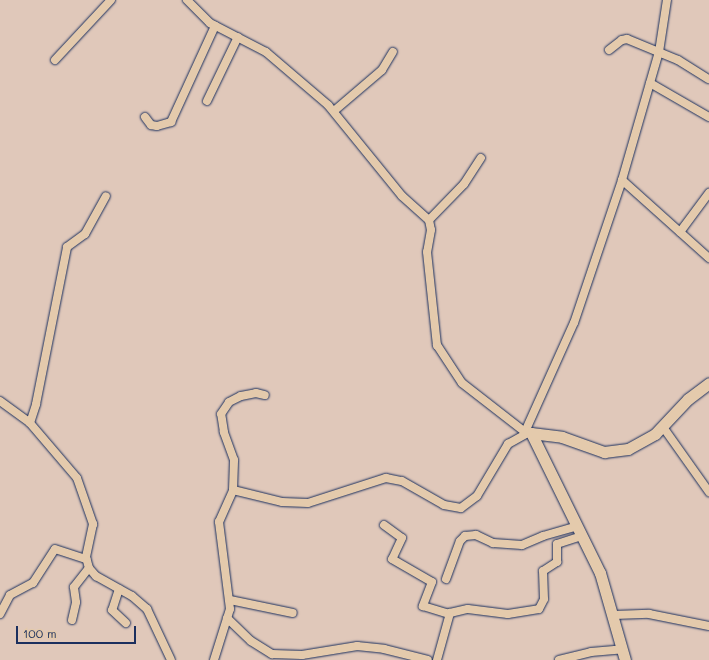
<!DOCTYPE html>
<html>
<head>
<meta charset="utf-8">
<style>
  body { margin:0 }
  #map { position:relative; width:709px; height:660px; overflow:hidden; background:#e0c8ba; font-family:Mali,sans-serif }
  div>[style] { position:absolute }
  .roads { filter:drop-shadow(0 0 1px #1b2f5e) drop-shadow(0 0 1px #1b2f5e) }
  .street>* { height:8px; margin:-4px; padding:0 4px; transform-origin:4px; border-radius:4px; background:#e4caac }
  .secondary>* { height:11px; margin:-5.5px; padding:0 5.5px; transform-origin:5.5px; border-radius:5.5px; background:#e4caac }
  span { translate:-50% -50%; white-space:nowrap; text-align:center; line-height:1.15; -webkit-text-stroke:3px #e4caac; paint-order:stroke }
  .scale { position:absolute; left:16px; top:626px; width:120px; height:18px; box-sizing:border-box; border:2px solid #1b2f5e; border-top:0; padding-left:5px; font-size:12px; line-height:14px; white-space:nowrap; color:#1b2f5e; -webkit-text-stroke:3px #e4caac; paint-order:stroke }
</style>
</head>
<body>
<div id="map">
  <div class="roads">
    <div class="street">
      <i style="left:187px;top:0;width:33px;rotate:45deg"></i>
      <i style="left:210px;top:23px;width:63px;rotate:27.4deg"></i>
      <i style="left:266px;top:52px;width:82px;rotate:40.5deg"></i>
      <i style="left:328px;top:105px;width:117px;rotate:50.9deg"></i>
      <i style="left:402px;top:196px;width:36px;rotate:42deg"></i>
      <i style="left:429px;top:220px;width:10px;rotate:79deg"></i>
      <i style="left:431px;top:230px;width:22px;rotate:100deg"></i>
      <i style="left:427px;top:252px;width:94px;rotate:83.9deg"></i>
      <i style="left:437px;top:345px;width:45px;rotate:56.7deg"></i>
      <i style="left:462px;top:383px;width:80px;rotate:37.9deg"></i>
      <i style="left:609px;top:50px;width:16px;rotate:-38deg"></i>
      <i style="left:622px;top:40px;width:5px;rotate:-11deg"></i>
      <i style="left:627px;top:39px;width:55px;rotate:22.4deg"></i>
      <i style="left:678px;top:60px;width:36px;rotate:32deg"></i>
      <i style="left:55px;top:60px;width:82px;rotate:-47deg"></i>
      <i style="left:650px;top:83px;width:68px;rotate:30deg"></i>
      <i style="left:207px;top:101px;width:71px;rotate:-64.2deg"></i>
      <i style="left:334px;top:111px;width:63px;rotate:-40.5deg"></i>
      <i style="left:382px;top:70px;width:21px;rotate:-59deg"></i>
      <i style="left:145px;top:117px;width:10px;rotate:53deg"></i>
      <i style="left:151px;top:125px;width:6px;rotate:9deg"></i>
      <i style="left:157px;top:126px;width:15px;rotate:-16deg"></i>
      <i style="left:171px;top:122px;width:106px;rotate:-65.4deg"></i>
      <i style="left:622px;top:180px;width:117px;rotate:41.9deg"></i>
      <i style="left:429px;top:220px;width:50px;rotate:-45.8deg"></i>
      <i style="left:464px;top:184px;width:31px;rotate:-57deg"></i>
      <i style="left:680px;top:232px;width:49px;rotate:-53.4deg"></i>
      <i style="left:0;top:401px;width:37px;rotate:36deg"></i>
      <i style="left:30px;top:423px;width:72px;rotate:49.5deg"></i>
      <i style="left:77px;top:478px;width:49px;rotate:70.8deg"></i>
      <i style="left:93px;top:524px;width:34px;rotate:102deg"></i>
      <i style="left:86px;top:557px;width:11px;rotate:75deg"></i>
      <i style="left:89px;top:568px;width:11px;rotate:49deg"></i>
      <i style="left:96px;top:576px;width:41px;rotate:29.1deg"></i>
      <i style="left:132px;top:596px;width:20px;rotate:41deg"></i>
      <i style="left:147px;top:609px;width:56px;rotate:64.8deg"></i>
      <i style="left:30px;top:423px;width:20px;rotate:-72deg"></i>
      <i style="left:36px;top:404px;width:160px;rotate:-78.8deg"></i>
      <i style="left:67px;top:247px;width:22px;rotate:-36deg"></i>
      <i style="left:85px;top:234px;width:43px;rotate:-61.1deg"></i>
      <i style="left:663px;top:427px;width:80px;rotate:54.7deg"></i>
      <i style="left:524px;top:434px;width:122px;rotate:-65.8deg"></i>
      <i style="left:574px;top:323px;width:151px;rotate:-71.4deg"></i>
      <i style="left:622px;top:180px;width:133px;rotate:-73.9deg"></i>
      <i style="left:659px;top:52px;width:53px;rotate:-81.3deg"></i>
      <i style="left:233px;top:490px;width:50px;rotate:13.8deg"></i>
      <i style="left:282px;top:502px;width:26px;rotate:2deg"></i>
      <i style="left:308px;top:503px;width:82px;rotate:-17.8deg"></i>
      <i style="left:386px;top:478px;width:16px;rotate:11deg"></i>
      <i style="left:402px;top:481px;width:48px;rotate:29.7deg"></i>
      <i style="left:444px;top:505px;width:17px;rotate:10deg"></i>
      <i style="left:461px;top:508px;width:20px;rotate:-37deg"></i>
      <i style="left:477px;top:496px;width:61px;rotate:-59.2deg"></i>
      <i style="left:508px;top:444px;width:23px;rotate:-29deg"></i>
      <i style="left:384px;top:525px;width:22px;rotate:36deg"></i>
      <i style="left:402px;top:538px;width:23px;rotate:115deg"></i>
      <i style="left:392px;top:559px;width:46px;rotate:29.9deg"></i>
      <i style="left:432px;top:582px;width:26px;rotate:111deg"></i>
      <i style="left:423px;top:606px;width:27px;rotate:17deg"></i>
      <i style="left:446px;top:579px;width:40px;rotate:-69.8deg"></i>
      <i style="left:460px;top:541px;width:7px;rotate:-45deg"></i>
      <i style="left:465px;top:536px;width:11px;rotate:-5deg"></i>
      <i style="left:476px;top:535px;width:19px;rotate:25deg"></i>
      <i style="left:493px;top:543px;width:29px;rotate:4deg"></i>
      <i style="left:522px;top:545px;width:23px;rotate:-23deg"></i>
      <i style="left:543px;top:536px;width:35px;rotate:-16deg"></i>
      <i style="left:119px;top:589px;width:22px;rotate:108deg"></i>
      <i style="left:112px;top:610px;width:19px;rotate:43deg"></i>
      <i style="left:230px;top:600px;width:64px;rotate:11.7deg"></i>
      <i style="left:0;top:614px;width:21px;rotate:-62deg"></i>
      <i style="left:10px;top:595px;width:26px;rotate:-28deg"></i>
      <i style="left:33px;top:583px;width:40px;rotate:-57.1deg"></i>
      <i style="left:55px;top:549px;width:33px;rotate:18deg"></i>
      <i style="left:614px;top:615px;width:35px;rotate:-2deg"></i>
      <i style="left:649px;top:614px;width:61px;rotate:11.3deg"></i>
      <i style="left:227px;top:618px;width:33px;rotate:44deg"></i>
      <i style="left:251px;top:641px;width:25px;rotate:32deg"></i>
      <i style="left:272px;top:654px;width:30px;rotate:2deg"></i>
      <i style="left:302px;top:655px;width:56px;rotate:-9.3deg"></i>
      <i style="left:357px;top:646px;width:27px;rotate:6deg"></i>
      <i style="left:384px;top:649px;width:45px;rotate:14deg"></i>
      <i style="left:72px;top:620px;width:18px;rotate:-77deg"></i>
      <i style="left:76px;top:602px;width:15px;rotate:-98deg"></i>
      <i style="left:74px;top:587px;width:24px;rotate:-52deg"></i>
      <i style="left:214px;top:660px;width:53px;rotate:-72.6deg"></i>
      <i style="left:230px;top:609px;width:88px;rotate:-97.2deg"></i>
      <i style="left:219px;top:522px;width:35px;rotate:-66deg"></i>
      <i style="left:233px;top:490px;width:30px;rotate:-88deg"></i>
      <i style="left:234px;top:460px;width:30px;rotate:-110deg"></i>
      <i style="left:224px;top:432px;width:18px;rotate:-99deg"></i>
      <i style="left:221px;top:414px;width:14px;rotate:-56deg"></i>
      <i style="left:229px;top:402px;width:13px;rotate:-27deg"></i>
      <i style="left:241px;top:396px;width:15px;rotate:-11deg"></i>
      <i style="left:256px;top:393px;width:9px;rotate:13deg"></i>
      <i style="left:437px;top:660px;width:49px;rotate:-74.5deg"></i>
      <i style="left:450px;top:613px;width:18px;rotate:-13deg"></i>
      <i style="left:468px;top:609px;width:40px;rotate:7.1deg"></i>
      <i style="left:508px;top:614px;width:31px;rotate:-9deg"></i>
      <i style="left:539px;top:609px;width:11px;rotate:-63deg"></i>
      <i style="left:544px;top:599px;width:28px;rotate:-92deg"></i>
      <i style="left:543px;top:571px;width:17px;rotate:-33deg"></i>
      <i style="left:557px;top:562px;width:18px;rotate:-90deg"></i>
      <i style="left:557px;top:544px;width:26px;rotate:-18deg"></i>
      <i style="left:559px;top:660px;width:33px;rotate:-14deg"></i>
      <i style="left:591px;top:652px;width:32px;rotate:-5deg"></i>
    </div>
    <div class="secondary">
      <i style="left:625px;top:660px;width:91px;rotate:-106deg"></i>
      <i style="left:600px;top:573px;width:156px;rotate:-116.2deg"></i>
      <i style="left:531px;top:433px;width:31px;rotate:7deg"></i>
      <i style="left:562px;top:437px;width:45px;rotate:19.7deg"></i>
      <i style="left:604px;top:452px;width:24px;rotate:-7deg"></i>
      <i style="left:628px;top:449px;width:31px;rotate:-29deg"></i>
      <i style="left:655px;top:434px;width:48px;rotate:-46.7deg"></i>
      <i style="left:688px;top:399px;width:26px;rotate:-37deg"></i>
    </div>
  </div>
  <div class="scale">100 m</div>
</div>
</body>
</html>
